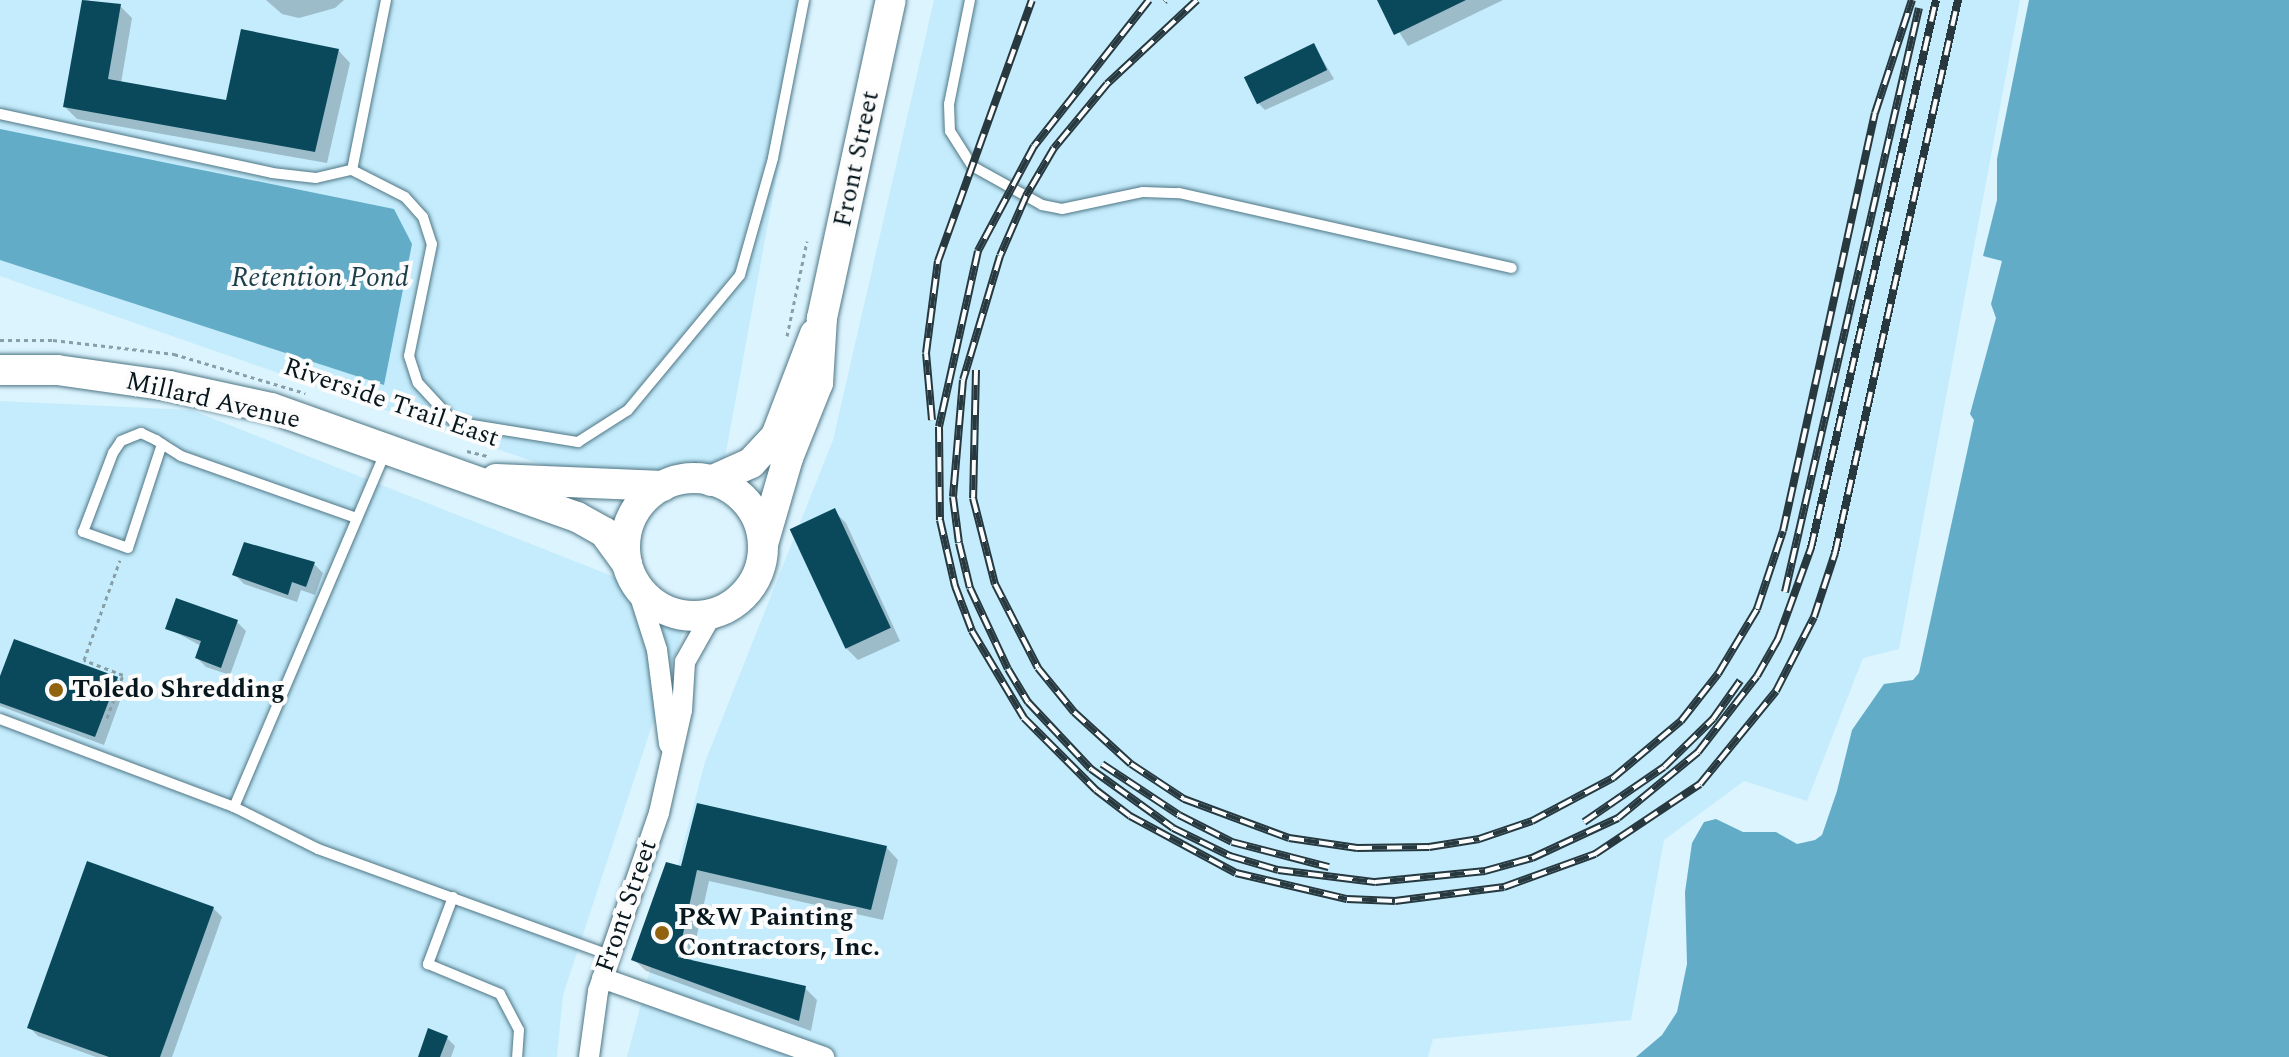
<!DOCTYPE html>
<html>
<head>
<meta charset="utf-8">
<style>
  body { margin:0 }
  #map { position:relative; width:2289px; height:1057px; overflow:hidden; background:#dbf4fe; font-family:Spectral,serif }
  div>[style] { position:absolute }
  .built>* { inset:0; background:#c4ecfc }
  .water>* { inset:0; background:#62acc7 }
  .shadow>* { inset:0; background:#0003 }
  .building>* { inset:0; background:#09495b; transform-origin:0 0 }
  .path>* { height:3px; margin-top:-1.5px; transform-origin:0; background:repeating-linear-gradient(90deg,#899fa7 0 4px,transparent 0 8px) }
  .roads { filter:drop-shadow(0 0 2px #4f7685) drop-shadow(0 0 2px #4f7685) }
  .lane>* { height:10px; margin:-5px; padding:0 5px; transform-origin:5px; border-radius:5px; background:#fff }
  .street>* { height:20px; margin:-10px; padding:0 10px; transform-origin:10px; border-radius:10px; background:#fff }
  .secondary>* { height:30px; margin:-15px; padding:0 15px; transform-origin:15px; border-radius:15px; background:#fff }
  .secondary>.ring { margin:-15px; padding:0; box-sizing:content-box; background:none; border:30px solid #fff; border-radius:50% }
  .rail>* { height:8px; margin-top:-4px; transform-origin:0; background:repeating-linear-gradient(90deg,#fcfcfc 0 15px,#27383f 0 30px); box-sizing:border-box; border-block:2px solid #27383f }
  .dots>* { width:22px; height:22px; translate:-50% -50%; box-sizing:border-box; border:4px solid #fcfcfc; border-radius:50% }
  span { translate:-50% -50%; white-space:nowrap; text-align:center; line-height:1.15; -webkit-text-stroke:8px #fcfcfc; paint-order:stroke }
  .street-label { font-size:26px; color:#07171d }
  .poi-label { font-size:26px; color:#07171d; font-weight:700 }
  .left { translate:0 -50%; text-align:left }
  .water-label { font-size:28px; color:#1c3e4a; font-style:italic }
</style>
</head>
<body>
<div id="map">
  <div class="built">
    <i style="clip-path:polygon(0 0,809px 0,719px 490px,629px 495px,0 276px)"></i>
    <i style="clip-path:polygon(934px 0,2020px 0,1899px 649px,1863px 658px,1807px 801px,1744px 781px,1664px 840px,1631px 1020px,1433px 1039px,1428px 1057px,627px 1057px,705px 762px,833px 440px)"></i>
    <i style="clip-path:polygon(0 401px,191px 410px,691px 607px,563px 995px,557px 1057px,0 1057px)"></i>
  </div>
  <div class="water">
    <i style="clip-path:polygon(2029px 0,2289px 0,2289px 1057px,1636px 1057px,1662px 1035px,1677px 1012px,1687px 964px,1685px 892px,1692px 843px,1704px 822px,1716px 819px,1743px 832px,1776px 832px,1797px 844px,1815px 840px,1822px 835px,1837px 791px,1852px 730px,1884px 684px,1913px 680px,1919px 673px,1974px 420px,1970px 414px,1996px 318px,1991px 304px,2002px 261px,1983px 256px,1997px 200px,1997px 159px)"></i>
    <i style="clip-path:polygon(0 129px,394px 209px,412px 244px,384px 385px,0 260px)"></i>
  </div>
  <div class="shadow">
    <i style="clip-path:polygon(85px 0,120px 6px,132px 18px,121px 83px,228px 102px,338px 50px,350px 63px,327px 163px,77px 119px,65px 107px)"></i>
    <i style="clip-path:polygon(266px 0,344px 0,335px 8px,299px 18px,282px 14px)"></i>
    <i style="clip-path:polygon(1379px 0,1503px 0,1408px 46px)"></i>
    <i style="clip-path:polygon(1314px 45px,1334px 79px,1265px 110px,1256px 101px)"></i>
    <i style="clip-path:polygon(834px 511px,846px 523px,900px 641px,858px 660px,846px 648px)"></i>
    <i style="clip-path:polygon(314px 564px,323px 573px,315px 595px,301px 590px,297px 602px,244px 584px,235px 575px)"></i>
    <i style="clip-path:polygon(237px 622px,246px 631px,230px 675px,206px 667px,197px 658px,201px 646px,168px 628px)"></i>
    <i style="clip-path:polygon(116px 678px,125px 687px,104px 745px,0 706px,0 682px)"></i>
    <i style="clip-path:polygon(886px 847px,898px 860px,883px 920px,709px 881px,691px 962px,805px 988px,817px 1000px,811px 1031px,646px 971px,633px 959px,682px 868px)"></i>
    <i style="clip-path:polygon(213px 908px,222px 917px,172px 1057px,96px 1057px,38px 1036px,29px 1027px)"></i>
    <i style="clip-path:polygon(446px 1037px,455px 1046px,451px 1057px,420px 1057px)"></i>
  </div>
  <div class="building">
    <i style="clip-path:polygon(82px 0,121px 4px,108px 79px,226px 100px,241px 29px,339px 49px,315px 152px,63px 107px)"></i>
    <i style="clip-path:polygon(1377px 0,1466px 0,1394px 35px)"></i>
    <i style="left:1314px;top:43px;width:30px;height:78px;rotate:64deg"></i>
    <i style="left:835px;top:508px;width:132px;height:50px;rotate:65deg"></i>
    <i style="clip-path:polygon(244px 542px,315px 562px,306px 587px,292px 582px,288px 595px,232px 575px)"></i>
    <i style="clip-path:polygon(176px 598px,238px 620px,221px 668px,195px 658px,201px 641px,165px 629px)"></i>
    <i style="clip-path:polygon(14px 639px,118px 677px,95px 737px,0 703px,0 676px)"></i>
    <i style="clip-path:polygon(697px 803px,887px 846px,871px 910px,697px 870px,678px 957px,806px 986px,799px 1021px,631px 960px,666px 862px,681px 866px)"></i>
    <i style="clip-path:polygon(87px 861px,214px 907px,160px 1057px,109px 1057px,27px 1028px)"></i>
    <i style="clip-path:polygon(428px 1028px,448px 1036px,440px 1057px,418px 1057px)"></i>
  </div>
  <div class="path">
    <i style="left:787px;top:336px;width:97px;rotate:-78.1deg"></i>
    <i style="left:0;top:340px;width:53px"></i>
    <i style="left:53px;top:340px;width:122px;rotate:6.6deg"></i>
    <i style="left:174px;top:354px;width:137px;rotate:16.6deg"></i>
    <i style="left:467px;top:451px;width:21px;rotate:14deg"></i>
    <i style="left:677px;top:465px;width:20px;rotate:-6deg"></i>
    <i style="left:107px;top:718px;width:46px;rotate:-69.6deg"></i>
    <i style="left:123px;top:675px;width:42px;rotate:-159deg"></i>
    <i style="left:84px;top:660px;width:106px;rotate:-70.2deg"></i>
  </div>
  <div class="roads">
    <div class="lane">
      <i style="left:386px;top:0;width:173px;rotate:101.3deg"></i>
      <i style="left:352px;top:170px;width:59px;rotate:27deg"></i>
      <i style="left:405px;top:197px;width:27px;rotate:48deg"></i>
      <i style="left:423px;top:217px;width:28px;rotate:72deg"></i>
      <i style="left:432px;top:244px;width:114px;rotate:101.6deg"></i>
      <i style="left:409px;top:356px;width:28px;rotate:72deg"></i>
      <i style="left:418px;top:383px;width:53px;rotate:47.3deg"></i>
      <i style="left:454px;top:422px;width:126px;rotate:9.2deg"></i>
      <i style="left:578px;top:442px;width:59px;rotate:-32.6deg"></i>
      <i style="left:628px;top:410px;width:175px;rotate:-50.3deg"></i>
      <i style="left:740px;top:275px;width:122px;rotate:-74.2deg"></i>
      <i style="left:773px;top:158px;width:161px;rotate:-78.9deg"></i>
      <i style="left:970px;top:0;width:106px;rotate:101.4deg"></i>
      <i style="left:949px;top:104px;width:27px;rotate:88deg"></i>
      <i style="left:950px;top:131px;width:41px;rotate:57.8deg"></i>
      <i style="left:972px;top:166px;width:80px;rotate:29.1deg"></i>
      <i style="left:1042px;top:205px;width:20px;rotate:11deg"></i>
      <i style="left:1062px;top:209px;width:83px;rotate:-11.9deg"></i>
      <i style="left:1143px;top:192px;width:36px;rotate:2deg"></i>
      <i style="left:1179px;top:193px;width:341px;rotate:12.7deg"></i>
      <i style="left:0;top:114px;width:278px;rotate:12.2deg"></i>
      <i style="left:272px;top:173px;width:44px;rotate:6.5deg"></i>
      <i style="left:316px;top:178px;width:37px;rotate:-13deg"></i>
      <i style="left:162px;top:444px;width:109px;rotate:108.1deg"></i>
      <i style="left:128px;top:548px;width:48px;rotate:-160.4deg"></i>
      <i style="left:83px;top:532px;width:85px;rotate:-69.2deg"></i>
      <i style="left:113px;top:453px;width:14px;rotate:-56deg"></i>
      <i style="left:121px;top:441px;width:22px;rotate:-22deg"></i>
      <i style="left:141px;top:433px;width:17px;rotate:25deg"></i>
      <i style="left:156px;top:440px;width:7px;rotate:34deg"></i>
      <i style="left:162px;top:444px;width:22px;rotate:32deg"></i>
      <i style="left:181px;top:456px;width:186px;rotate:19.5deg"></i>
      <i style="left:385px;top:453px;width:385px;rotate:113.1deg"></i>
      <i style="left:234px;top:807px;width:94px;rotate:26.6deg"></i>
      <i style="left:318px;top:849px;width:311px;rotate:20deg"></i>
      <i style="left:0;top:719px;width:250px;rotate:20.6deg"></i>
      <i style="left:453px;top:897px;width:72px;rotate:110.5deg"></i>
      <i style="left:428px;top:964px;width:78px;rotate:22.6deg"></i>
      <i style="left:500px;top:994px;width:41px;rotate:62.2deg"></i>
      <i style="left:519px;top:1030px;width:27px;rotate:94deg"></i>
    </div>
    <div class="street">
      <i style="left:636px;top:584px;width:69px;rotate:72.3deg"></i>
      <i style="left:657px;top:650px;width:95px;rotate:82.7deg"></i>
      <i style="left:602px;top:978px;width:236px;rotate:19.6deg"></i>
      <i style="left:589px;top:1057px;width:67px;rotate:-82.2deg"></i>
      <i style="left:598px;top:991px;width:188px;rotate:-71.1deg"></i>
      <i style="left:659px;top:813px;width:106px;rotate:-77.4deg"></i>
      <i style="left:682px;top:710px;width:48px;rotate:-86.4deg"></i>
      <i style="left:685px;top:662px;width:55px;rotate:-60.6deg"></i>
    </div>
    <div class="secondary">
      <i style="left:0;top:370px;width:57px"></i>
      <i style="left:57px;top:370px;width:113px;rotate:8.1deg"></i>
      <i style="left:169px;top:386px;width:104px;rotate:12.2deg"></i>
      <i style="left:271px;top:408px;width:325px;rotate:19.6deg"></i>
      <i style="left:577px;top:517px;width:31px;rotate:29deg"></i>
      <i style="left:604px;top:532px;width:39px;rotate:54deg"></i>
      <i class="ring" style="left:625px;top:478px;width:108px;height:108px"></i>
      <i style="left:496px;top:479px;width:167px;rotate:2.4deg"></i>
      <i style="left:711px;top:481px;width:44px;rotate:-24.2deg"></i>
      <i style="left:751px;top:463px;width:37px;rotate:-47deg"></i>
      <i style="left:776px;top:436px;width:109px;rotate:-69.1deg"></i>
      <i style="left:763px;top:544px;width:90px;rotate:-73.8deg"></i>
      <i style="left:788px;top:458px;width:81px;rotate:-68.2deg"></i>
      <i style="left:818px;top:383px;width:65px;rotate:-86.5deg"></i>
      <i style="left:822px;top:318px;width:325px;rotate:-77.8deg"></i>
    </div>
  </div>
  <div class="rail">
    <i style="left:1149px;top:0;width:186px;rotate:128.2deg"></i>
    <i style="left:1034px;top:146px;width:119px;rotate:118.1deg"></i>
    <i style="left:978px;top:251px;width:180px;rotate:102.5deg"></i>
    <i style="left:939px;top:427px;width:93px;rotate:89.4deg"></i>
    <i style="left:940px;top:520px;width:68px;rotate:77.2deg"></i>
    <i style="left:955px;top:586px;width:48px;rotate:69.3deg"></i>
    <i style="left:972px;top:631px;width:101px;rotate:59.1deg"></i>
    <i style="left:1024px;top:718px;width:102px;rotate:45deg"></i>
    <i style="left:1096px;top:790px;width:43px;rotate:37.4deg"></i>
    <i style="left:1130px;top:816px;width:120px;rotate:28.3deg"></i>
    <i style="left:1236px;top:873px;width:114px;rotate:13.2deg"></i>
    <i style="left:1347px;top:899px;width:48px;rotate:2.4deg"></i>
    <i style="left:1395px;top:901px;width:110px;rotate:-7.3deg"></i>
    <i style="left:1504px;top:887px;width:97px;rotate:-19.9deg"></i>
    <i style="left:1595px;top:854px;width:126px;rotate:-33.7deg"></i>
    <i style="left:1700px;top:784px;width:120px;rotate:-50.7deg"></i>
    <i style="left:1776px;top:691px;width:83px;rotate:-62.8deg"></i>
    <i style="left:1814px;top:617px;width:67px;rotate:-71.8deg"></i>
    <i style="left:1835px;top:553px;width:567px;rotate:-77.46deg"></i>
    <i style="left:1197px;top:0;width:123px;rotate:137deg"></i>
    <i style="left:1107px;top:84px;width:83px;rotate:129.6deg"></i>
    <i style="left:1054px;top:148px;width:56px;rotate:120.3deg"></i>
    <i style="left:1026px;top:196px;width:65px;rotate:113.4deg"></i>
    <i style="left:1000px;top:256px;width:129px;rotate:106.6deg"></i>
    <i style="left:963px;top:380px;width:117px;rotate:94.9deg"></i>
    <i style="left:953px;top:497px;width:46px;rotate:82.6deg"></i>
    <i style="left:959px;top:543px;width:46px;rotate:76.3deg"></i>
    <i style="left:970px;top:588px;width:89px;rotate:64.9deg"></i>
    <i style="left:1008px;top:669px;width:39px;rotate:59deg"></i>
    <i style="left:1028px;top:702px;width:92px;rotate:46.8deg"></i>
    <i style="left:1091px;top:769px;width:101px;rotate:35.7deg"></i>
    <i style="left:1173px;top:828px;width:64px;rotate:26.2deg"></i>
    <i style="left:1230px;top:856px;width:50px;rotate:16.3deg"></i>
    <i style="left:1278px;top:870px;width:98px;rotate:7.1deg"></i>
    <i style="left:1375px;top:882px;width:111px;rotate:-5.7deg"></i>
    <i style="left:1485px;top:871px;width:49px;rotate:-15.5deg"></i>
    <i style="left:1532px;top:858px;width:95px;rotate:-24.9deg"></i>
    <i style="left:1618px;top:818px;width:104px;rotate:-39.5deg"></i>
    <i style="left:1698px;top:752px;width:96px;rotate:-52.2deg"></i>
    <i style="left:1757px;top:676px;width:43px;rotate:-60.4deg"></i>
    <i style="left:1778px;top:639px;width:97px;rotate:-70.1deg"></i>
    <i style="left:1811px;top:548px;width:562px;rotate:-77.15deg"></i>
    <i style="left:1164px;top:1px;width:1px;rotate:-45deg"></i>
    <i style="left:976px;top:370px;width:128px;rotate:91.3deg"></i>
    <i style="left:973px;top:498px;width:89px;rotate:75.7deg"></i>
    <i style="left:995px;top:584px;width:94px;rotate:62.9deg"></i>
    <i style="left:1038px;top:668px;width:57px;rotate:50.7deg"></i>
    <i style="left:1074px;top:712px;width:77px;rotate:42.4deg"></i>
    <i style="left:1131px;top:764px;width:64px;rotate:33.4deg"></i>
    <i style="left:1184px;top:799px;width:112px;rotate:20.4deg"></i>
    <i style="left:1289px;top:838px;width:69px;rotate:8.4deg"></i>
    <i style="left:1357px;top:848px;width:72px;rotate:-0.8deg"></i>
    <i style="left:1429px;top:847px;width:51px;rotate:-9.1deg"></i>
    <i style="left:1479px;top:839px;width:56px;rotate:-18.8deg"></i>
    <i style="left:1532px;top:821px;width:92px;rotate:-28deg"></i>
    <i style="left:1613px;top:778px;width:89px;rotate:-40deg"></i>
    <i style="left:1681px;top:721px;width:60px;rotate:-51.8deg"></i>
    <i style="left:1718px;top:674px;width:76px;rotate:-59deg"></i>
    <i style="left:1757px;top:609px;width:82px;rotate:-71.6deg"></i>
    <i style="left:1783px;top:531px;width:428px;rotate:-77.6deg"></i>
    <i style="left:1875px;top:113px;width:119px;rotate:-71.9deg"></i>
    <i style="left:932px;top:420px;width:67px;rotate:-95.1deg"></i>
    <i style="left:926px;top:353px;width:93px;rotate:-82.6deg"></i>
    <i style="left:938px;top:261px;width:277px;rotate:-70.2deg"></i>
    <i style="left:1785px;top:592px;width:599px;rotate:-77.08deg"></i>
    <i style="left:1102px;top:764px;width:92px;rotate:33.5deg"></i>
    <i style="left:1179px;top:815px;width:59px;rotate:27deg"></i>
    <i style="left:1232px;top:842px;width:100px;rotate:14.5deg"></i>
    <i style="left:1584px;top:822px;width:97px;rotate:-34.5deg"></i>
    <i style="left:1664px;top:767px;width:69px;rotate:-44.4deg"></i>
    <i style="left:1713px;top:719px;width:47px;rotate:-54.6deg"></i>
  </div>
  <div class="dots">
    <i style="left:56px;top:690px;background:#91630e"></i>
    <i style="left:662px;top:933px;background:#91630e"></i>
  </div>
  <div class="street-label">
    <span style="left:857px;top:159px;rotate:-78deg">Front Street</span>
    <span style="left:213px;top:401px;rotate:13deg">Millard Avenue</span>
    <span style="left:391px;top:403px;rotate:19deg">Riverside Trail East</span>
    <span style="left:627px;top:906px;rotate:-71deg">Front Street</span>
  </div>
  <div class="poi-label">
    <span class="left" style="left:72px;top:690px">Toledo Shredding</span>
    <span class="left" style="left:678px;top:933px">P&amp;W Painting<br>Contractors, Inc.</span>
  </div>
  <div class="water-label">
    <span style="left:320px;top:278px">Retention Pond</span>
  </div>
</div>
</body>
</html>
